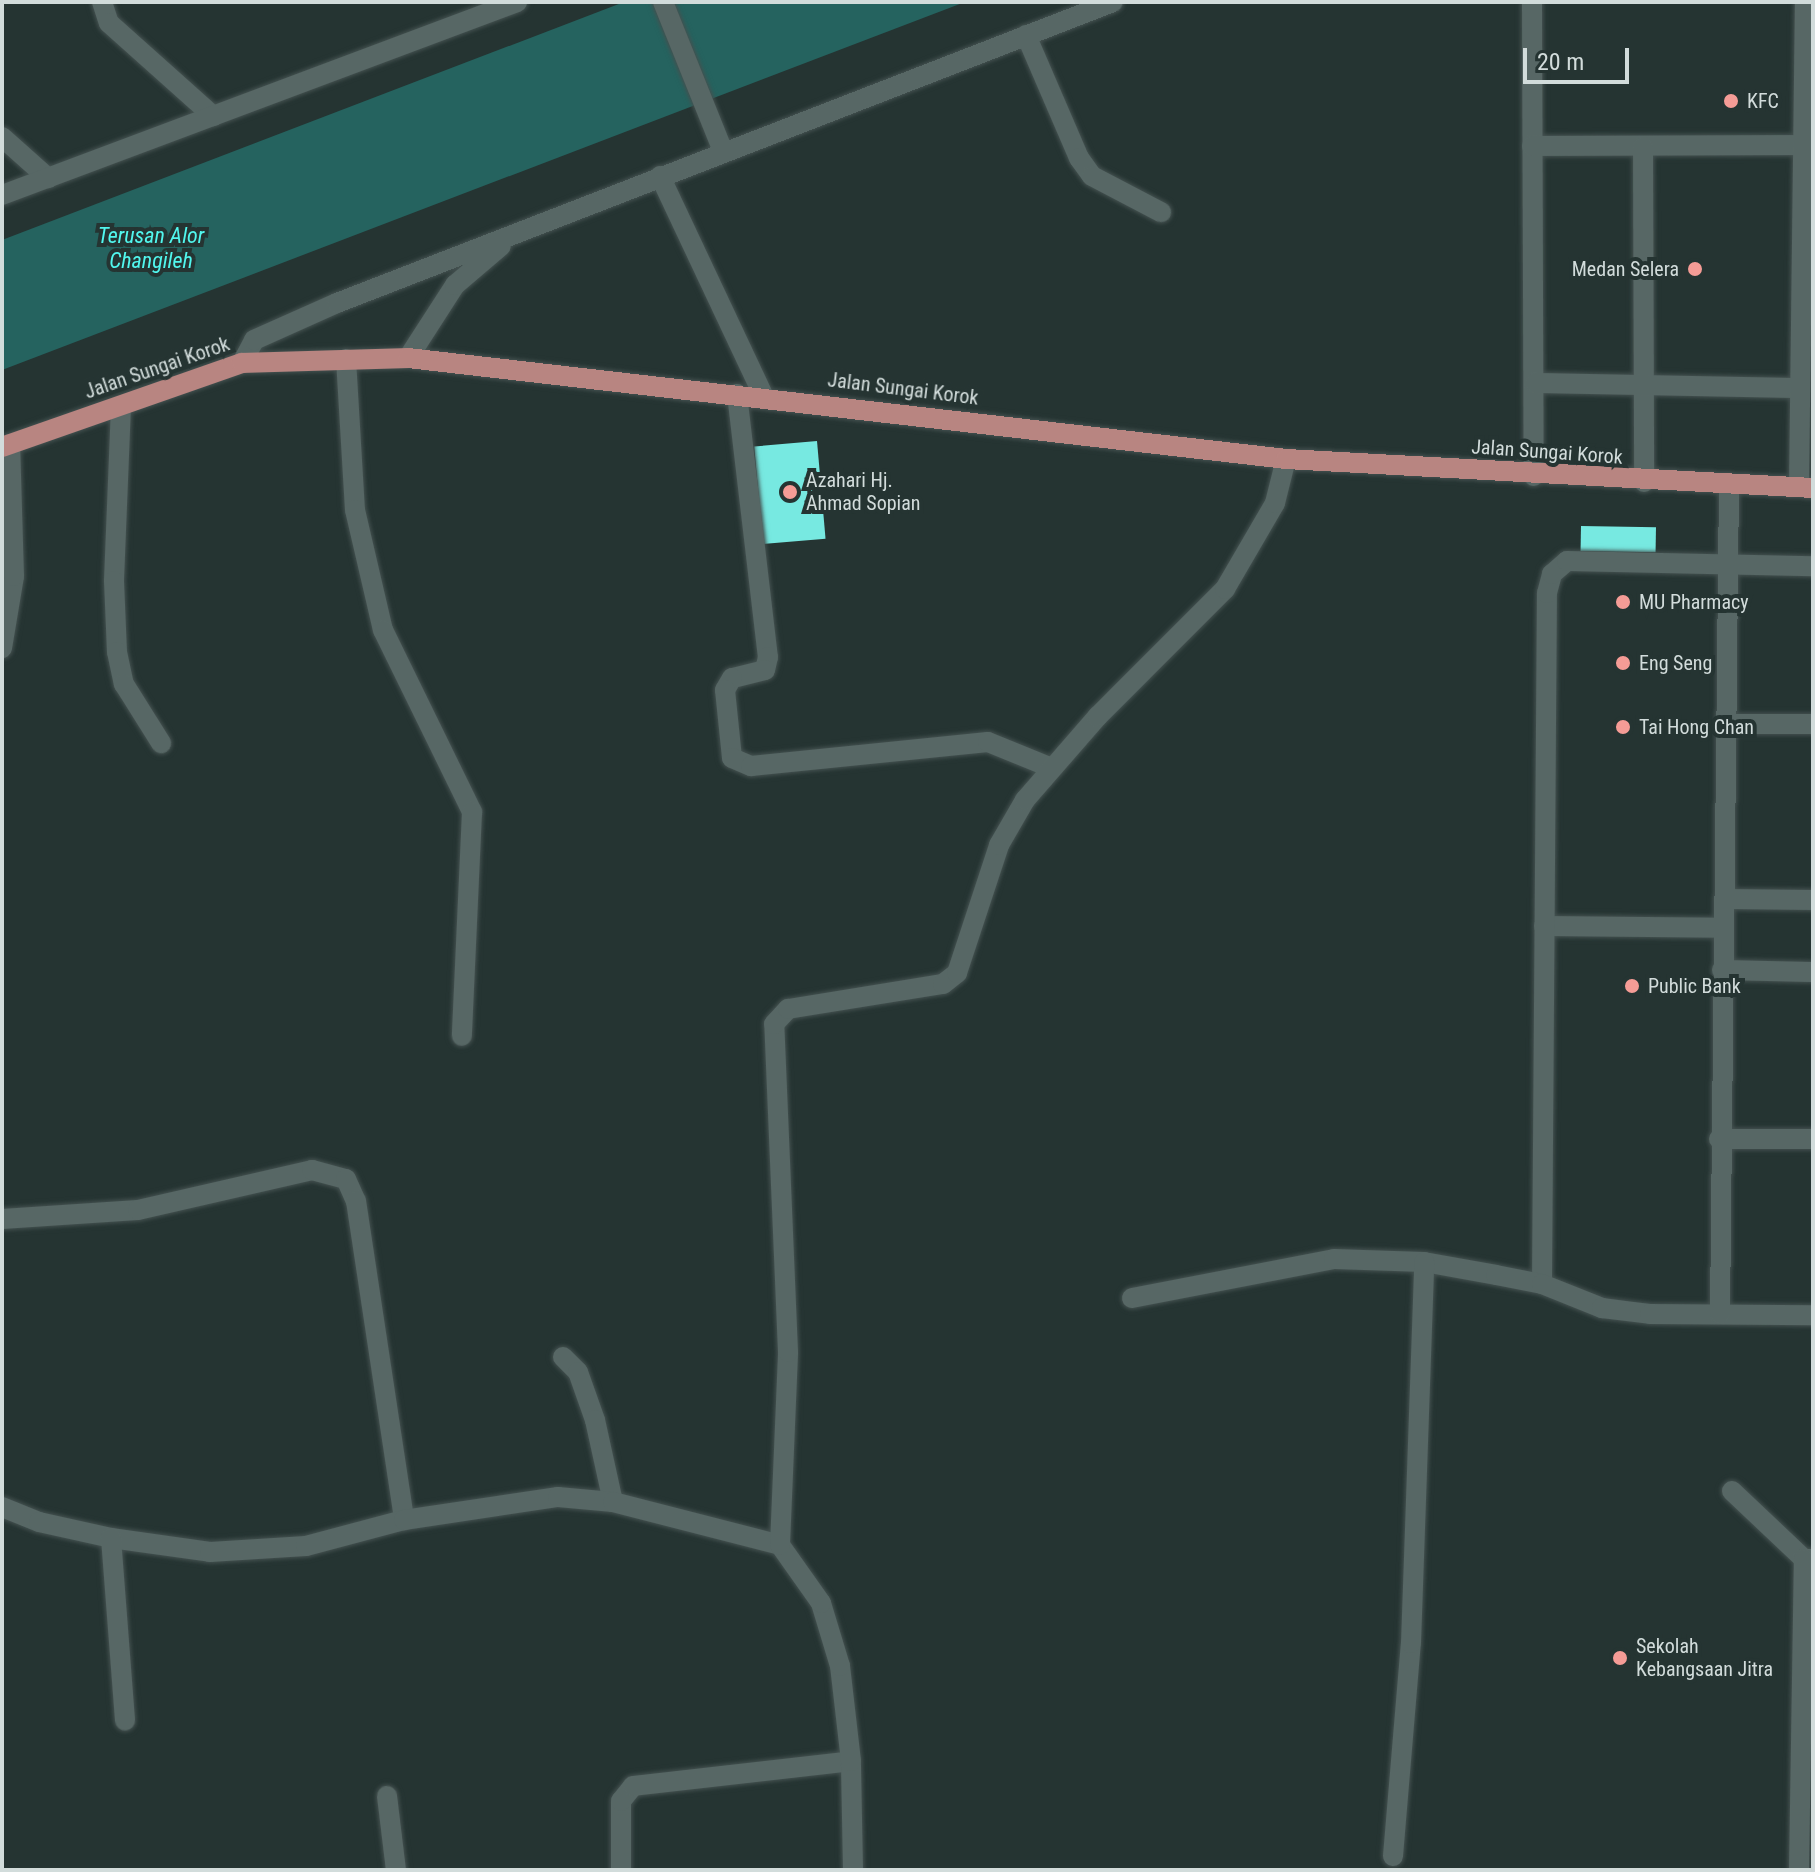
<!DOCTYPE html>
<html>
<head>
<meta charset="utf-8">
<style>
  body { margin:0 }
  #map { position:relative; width:1815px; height:1872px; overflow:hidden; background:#253432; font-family:"Roboto Condensed",sans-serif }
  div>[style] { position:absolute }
  .water>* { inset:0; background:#25635f }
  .building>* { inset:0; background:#77e9e1; transform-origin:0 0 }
  .roads { filter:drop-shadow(0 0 2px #445150) drop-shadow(0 0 2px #445150) }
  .minor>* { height:20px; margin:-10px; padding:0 10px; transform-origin:10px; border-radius:10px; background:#576765 }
  .major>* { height:20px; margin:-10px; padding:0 10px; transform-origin:10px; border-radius:10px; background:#b88581 }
  .dots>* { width:22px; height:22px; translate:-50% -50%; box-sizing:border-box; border:4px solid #253432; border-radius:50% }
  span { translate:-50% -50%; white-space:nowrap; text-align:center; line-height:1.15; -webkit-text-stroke:8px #253432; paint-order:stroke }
  .poi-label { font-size:20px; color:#d2dcdb }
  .left { translate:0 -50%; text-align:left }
  .right { translate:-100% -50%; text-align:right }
  .street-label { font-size:20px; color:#d2dcdb }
  .water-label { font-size:22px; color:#51f7ee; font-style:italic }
  .frame { position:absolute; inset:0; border:4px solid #d2dcdb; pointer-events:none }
  .scale { position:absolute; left:1523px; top:48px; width:106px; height:36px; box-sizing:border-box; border:4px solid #d2dcdb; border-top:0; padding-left:10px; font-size:24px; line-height:28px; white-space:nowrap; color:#d2dcdb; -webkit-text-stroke:6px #253432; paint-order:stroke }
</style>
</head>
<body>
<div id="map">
  <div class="water">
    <i style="clip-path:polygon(624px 2px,965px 2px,2px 370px,2px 240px)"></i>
  </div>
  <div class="building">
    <i style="left:817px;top:441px;width:98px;height:63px;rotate:85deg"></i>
    <i style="left:1581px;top:526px;width:75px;height:25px;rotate:1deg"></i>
  </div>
  <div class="roads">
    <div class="minor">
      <i style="left:102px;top:2px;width:22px;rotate:72deg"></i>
      <i style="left:109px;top:23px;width:140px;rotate:41.8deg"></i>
      <i style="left:663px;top:2px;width:158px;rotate:68.1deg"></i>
      <i style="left:1532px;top:2px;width:474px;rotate:89.8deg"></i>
      <i style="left:1026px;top:35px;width:134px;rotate:66.7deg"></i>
      <i style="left:1079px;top:158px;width:22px;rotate:54deg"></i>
      <i style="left:1092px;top:176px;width:78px;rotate:27.6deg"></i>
      <i style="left:2px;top:137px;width:62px;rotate:41.7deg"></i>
      <i style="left:1532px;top:146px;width:272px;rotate:-0.2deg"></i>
      <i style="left:1643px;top:147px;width:335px;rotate:89.8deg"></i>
      <i style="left:660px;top:176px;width:244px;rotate:64.8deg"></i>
      <i style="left:2px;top:195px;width:550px;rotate:-20.54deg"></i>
      <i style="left:408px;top:358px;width:87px;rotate:-57.2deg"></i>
      <i style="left:455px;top:285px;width:60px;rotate:-40.3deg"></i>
      <i style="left:346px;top:359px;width:151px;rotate:86.6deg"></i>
      <i style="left:355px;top:510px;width:123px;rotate:76.9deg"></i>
      <i style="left:383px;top:630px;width:203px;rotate:63.9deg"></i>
      <i style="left:472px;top:812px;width:224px;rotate:92.6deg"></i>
      <i style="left:242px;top:363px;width:26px;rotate:-62deg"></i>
      <i style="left:254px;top:340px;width:91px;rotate:-24deg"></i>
      <i style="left:337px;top:303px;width:832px;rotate:-21.2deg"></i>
      <i style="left:1535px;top:383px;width:263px;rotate:1.1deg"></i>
      <i style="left:737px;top:394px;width:265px;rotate:83.3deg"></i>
      <i style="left:768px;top:657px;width:13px;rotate:103deg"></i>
      <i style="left:765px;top:670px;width:34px;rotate:166deg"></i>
      <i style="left:732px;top:678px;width:14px;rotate:120deg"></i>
      <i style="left:725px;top:690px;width:68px;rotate:84.1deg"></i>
      <i style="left:732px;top:758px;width:21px;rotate:23deg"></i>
      <i style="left:751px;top:766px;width:238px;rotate:-5.8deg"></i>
      <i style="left:988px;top:742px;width:69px;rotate:22.1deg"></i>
      <i style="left:121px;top:406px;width:175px;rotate:92.3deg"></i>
      <i style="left:114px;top:581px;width:71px;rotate:87.6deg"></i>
      <i style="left:117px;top:652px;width:33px;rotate:78deg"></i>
      <i style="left:124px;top:684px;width:70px;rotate:57.9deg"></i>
      <i style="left:1799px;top:487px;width:485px;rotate:-89.3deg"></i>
      <i style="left:2px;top:648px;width:73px;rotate:-80.5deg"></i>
      <i style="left:14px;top:576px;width:132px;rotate:-91.7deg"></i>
      <i style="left:1727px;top:724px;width:86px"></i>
      <i style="left:1725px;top:899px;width:88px;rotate:0.7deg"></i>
      <i style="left:1544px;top:926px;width:179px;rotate:0.6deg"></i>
      <i style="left:1722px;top:970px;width:91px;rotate:1.3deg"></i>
      <i style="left:1719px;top:1139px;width:94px"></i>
      <i style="left:2px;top:1219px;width:136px;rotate:-3.8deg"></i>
      <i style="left:138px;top:1210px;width:179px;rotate:-12.9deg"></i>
      <i style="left:312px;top:1170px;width:35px;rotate:15deg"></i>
      <i style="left:346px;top:1179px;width:24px;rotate:66deg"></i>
      <i style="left:356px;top:1201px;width:323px;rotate:81.4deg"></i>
      <i style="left:1542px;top:1284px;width:691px;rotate:-89.59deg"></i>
      <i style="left:1547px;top:593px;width:20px;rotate:-75deg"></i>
      <i style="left:1552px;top:574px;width:20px;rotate:-41deg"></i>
      <i style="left:1567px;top:561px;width:246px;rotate:1.2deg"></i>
      <i style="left:1132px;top:1298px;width:206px;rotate:-10.9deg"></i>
      <i style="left:1334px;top:1259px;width:90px;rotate:1.9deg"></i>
      <i style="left:1424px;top:1262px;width:73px;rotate:10.2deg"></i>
      <i style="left:1496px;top:1275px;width:47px;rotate:11.1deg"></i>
      <i style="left:1542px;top:1284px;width:65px;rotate:21.8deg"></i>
      <i style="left:1602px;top:1308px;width:48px;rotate:7.1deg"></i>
      <i style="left:1650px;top:1314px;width:163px;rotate:0.4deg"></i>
      <i style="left:1720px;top:1314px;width:828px;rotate:-89.38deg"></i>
      <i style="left:563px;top:1357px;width:21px;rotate:45deg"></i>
      <i style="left:578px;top:1372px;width:51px;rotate:70.5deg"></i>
      <i style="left:595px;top:1420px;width:84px;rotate:77.6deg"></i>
      <i style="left:1732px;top:1491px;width:99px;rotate:43.4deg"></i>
      <i style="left:1804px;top:1559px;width:9px"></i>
      <i style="left:2px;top:1507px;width:40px;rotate:22deg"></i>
      <i style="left:39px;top:1522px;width:74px;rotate:12.5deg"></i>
      <i style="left:111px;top:1538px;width:100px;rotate:8deg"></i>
      <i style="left:210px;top:1552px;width:96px;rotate:-3.6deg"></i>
      <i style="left:306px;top:1546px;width:101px;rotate:-14.9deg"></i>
      <i style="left:404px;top:1520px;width:156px;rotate:-8.5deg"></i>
      <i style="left:558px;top:1497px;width:55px;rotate:5.2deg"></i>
      <i style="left:613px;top:1502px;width:172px;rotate:14.4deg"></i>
      <i style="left:111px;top:1538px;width:183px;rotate:85.6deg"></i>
      <i style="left:387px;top:1796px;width:75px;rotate:83.1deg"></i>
      <i style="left:1393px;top:1856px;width:214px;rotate:-85.2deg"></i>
      <i style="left:1411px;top:1643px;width:381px;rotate:-88deg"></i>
      <i style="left:621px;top:1870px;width:69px;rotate:-90deg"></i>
      <i style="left:621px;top:1801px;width:19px;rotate:-51deg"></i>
      <i style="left:633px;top:1786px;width:219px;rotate:-6.5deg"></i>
      <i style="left:853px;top:1870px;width:109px;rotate:-91.1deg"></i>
      <i style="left:851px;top:1761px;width:96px;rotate:-96.6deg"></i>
      <i style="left:840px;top:1666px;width:66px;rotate:-106.8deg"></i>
      <i style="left:821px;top:1603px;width:71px;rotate:-125.3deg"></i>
      <i style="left:780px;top:1545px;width:193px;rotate:-87.6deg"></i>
      <i style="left:788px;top:1352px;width:328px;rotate:-92.4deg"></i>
      <i style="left:774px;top:1024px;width:21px;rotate:-47deg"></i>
      <i style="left:788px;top:1009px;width:157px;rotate:-9.2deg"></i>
      <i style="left:943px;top:984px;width:18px;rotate:-38deg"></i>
      <i style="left:957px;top:973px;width:135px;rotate:-71.8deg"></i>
      <i style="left:999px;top:845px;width:52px;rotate:-60deg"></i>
      <i style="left:1025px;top:800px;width:111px;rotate:-49deg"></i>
      <i style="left:1098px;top:716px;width:180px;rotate:-45deg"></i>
      <i style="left:1225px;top:589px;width:99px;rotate:-59.8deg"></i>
      <i style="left:1275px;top:503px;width:45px;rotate:-76deg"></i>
      <i style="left:1799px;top:1870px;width:311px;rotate:-89.1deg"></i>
    </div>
    <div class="major">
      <i style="left:2px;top:447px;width:254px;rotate:-19.3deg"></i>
      <i style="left:242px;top:363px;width:166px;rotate:-1.7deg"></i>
      <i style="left:408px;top:358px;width:884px;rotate:6.56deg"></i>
      <i style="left:1286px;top:459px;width:528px;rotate:3.15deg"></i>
    </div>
  </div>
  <div class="dots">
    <i style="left:1731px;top:101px;background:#f59c96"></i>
    <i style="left:1695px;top:269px;background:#f59c96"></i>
    <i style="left:790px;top:492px;background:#f59c96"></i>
    <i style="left:1623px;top:602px;background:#f59c96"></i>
    <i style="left:1623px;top:663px;background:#f59c96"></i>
    <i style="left:1623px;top:727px;background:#f59c96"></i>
    <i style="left:1632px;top:986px;background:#f59c96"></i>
    <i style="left:1620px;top:1658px;background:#f59c96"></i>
  </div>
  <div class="poi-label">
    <span class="left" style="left:1747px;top:101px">KFC</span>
    <span class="right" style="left:1679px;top:269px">Medan Selera</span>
    <span class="left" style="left:806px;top:492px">Azahari Hj.<br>Ahmad Sopian</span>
    <span class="left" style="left:1639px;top:602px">MU Pharmacy</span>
    <span class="left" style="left:1639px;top:663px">Eng Seng</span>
    <span class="left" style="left:1639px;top:727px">Tai Hong Chan</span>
    <span class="left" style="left:1648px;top:986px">Public Bank</span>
    <span class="left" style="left:1636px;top:1658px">Sekolah<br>Kebangsaan Jitra</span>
  </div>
  <div class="street-label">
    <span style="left:157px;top:368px;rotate:-19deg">Jalan Sungai Korok</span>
    <span style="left:903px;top:389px;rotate:7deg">Jalan Sungai Korok</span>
    <span style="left:1547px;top:452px;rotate:4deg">Jalan Sungai Korok</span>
  </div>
  <div class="water-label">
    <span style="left:151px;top:248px">Terusan Alor<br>Changileh</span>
  </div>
  <div class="frame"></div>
  <div class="scale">20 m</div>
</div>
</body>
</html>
